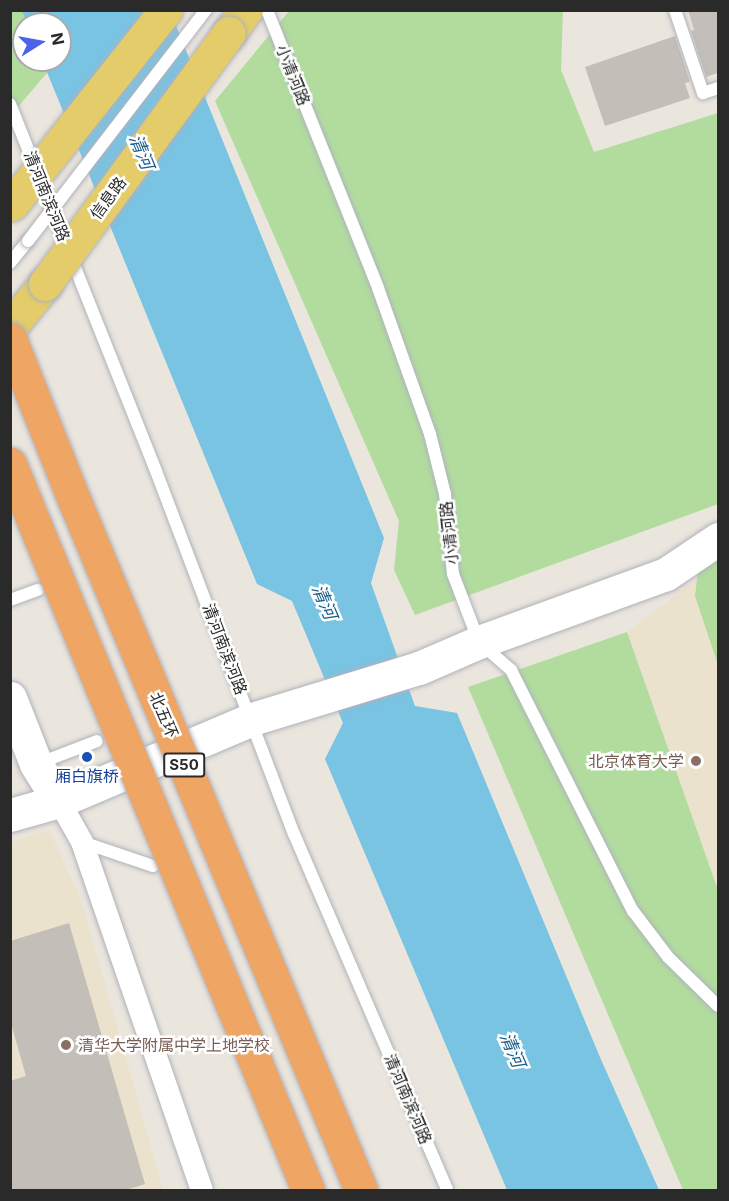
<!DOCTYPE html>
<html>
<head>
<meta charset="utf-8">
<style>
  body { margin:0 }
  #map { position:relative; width:729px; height:1201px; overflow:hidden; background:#eae5dd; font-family:Inter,"Noto Sans SC",sans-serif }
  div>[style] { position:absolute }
  .education>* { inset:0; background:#ebe2ce }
  .green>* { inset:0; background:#b1dc9e }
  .water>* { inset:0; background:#79c3e3 }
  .building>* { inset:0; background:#c3bfb8 }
  .roads { filter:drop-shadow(0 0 2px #b0b2bc) drop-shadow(0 0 2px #b0b2bc) }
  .lane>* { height:12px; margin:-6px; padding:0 6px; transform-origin:6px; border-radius:6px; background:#fff }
  .street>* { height:22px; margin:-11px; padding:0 11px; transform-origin:11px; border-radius:11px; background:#fff }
  .secondary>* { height:33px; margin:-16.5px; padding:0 16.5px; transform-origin:16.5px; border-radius:16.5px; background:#fff }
  .primary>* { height:33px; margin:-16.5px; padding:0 16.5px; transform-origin:16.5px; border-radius:16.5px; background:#e3cc69 }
  .bridges { filter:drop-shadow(0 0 2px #b0b2bc) drop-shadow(0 0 2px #b0b2bc) }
  .lane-bridge>* { height:12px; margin:-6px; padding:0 6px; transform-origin:6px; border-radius:6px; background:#fff }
  .primary-bridge>* { height:33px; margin:-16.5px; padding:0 16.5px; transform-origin:16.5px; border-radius:16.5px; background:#e3cc69 }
  .highway-bridge>* { height:33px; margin:-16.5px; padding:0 16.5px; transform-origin:16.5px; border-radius:16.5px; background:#efa563 }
  .dots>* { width:16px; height:16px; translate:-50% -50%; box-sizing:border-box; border:3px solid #fff; border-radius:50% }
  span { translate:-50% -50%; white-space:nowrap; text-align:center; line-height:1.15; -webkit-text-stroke:5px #fff; paint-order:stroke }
  .shield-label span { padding:2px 4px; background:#fff; border:2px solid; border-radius:4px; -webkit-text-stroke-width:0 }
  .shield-label { font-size:15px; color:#2a2a2a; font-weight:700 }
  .street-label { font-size:16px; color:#2a2a2a }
  .education-label { font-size:16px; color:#785e54 }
  .right { translate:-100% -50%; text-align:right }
  .left { translate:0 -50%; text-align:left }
  .transit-label { font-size:16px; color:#164399 }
  .water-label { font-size:18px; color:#1a618e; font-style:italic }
  .frame { position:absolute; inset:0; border:12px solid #2a2a2a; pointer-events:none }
  .north { position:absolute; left:12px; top:12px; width:60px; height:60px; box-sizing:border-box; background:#fff; border:2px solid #aaa; border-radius:50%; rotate:79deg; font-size:16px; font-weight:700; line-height:24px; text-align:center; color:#2a2a2a }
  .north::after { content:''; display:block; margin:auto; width:21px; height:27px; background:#4c62e9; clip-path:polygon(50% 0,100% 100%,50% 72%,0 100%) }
</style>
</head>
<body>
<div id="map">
  <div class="education">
    <i style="clip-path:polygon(718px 563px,718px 890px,627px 632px)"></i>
    <i style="clip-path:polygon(49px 830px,81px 899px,163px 1190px,11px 1190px,11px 842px)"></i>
  </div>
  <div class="green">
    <i style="clip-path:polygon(563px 10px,561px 70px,594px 152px,718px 113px,718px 504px,415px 615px,394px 570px,399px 521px,215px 101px,289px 11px)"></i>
    <i style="clip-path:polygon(11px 11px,101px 11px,60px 24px,24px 24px,24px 60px,58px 60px,11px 115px)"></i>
    <i style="clip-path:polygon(718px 553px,718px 665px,695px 596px,698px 571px)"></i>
    <i style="clip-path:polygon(627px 632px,718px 890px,718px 1190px,683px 1190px,468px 687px)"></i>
  </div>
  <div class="water">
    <i style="clip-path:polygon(22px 11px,170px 11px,384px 538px,371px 583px,415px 706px,457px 713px,599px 1055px,659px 1190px,507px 1190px,325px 759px,343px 723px,292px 601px,257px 584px,42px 60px,60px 60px,60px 24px,28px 24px)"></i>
  </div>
  <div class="building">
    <i style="clip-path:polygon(688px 10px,718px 10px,718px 73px,706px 77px,691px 31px,694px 30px)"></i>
    <i style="clip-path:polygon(675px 36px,690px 82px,685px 83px,690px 98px,605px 126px,585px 67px)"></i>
    <i style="clip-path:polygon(69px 923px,145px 1184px,123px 1191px,10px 1191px,10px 1081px,26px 1076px,10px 1020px,10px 941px)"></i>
  </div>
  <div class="roads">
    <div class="lane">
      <i style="left:267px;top:10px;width:299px;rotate:68.2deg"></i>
      <i style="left:378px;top:288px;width:155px;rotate:70.4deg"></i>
      <i style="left:430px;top:434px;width:62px;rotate:76deg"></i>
      <i style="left:445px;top:494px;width:80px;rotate:84.3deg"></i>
      <i style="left:453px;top:574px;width:73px;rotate:69.1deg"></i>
      <i style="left:479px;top:642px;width:43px;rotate:41.2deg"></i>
      <i style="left:511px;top:670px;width:270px;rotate:63.2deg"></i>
      <i style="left:633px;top:911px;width:58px;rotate:52.7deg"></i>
      <i style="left:668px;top:957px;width:70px;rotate:44.4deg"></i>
      <i style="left:675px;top:10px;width:88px;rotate:71.4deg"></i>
      <i style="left:703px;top:93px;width:16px;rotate:-18deg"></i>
      <i style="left:10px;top:104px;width:395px;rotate:68.3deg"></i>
      <i style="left:156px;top:471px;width:388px;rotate:69.2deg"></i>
      <i style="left:294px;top:834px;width:387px;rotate:66.7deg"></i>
      <i style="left:10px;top:263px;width:28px;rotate:-51deg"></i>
      <i style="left:10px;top:600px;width:30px;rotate:-20deg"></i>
      <i style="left:37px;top:764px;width:64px;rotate:-21deg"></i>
      <i style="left:82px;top:842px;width:75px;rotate:18.7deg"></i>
    </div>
    <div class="street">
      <i style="left:59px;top:801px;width:47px;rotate:60.7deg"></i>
      <i style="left:82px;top:842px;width:368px;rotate:71deg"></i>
    </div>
    <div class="secondary">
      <i style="left:10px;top:698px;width:71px;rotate:68.5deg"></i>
      <i style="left:36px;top:764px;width:44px;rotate:58.1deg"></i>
      <i style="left:10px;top:815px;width:51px;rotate:-15.9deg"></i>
      <i style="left:59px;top:801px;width:210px;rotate:-23deg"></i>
      <i style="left:252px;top:719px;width:175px;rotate:-17deg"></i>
      <i style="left:419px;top:668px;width:65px;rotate:-23.4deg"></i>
      <i style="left:479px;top:642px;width:199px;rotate:-20deg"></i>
      <i style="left:666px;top:574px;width:63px;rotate:-33.9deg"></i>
    </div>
    <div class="primary">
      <i style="left:229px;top:33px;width:29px;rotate:-54deg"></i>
      <i style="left:10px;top:327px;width:55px;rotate:-50.9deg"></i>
    </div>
  </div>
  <div class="bridges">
    <div class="lane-bridge">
      <i style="left:28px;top:241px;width:292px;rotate:-52.4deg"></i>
    </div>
    <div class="primary-bridge">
      <i style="left:12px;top:204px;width:248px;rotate:-51.6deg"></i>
      <i style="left:45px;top:284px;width:311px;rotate:-53.8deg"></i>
    </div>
    <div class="highway-bridge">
      <i style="left:10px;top:339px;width:175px;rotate:68.3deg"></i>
      <i style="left:75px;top:502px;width:745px;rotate:67.43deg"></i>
      <i style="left:10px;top:464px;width:785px;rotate:67.68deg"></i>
    </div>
  </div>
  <div class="dots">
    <i style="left:87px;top:757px;background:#1a4fb4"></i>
    <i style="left:696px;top:761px;background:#8d6e63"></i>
    <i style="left:66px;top:1045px;background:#8d6e63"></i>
  </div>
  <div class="shield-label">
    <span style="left:184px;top:765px">S50</span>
  </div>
  <div class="street-label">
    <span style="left:293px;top:75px;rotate:68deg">小清河路</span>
    <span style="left:47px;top:196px;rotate:68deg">清河南滨河路</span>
    <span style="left:108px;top:198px;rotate:-54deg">信息路</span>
    <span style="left:449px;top:533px;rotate:-96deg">小清河路</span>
    <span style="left:225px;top:649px;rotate:69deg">清河南滨河路</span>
    <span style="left:164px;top:715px;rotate:67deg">北五环</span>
    <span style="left:408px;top:1099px;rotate:67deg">清河南滨河路</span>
  </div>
  <div class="education-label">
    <span class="right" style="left:684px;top:761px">北京体育大学</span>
    <span class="left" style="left:78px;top:1045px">清华大学附属中学上地学校</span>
  </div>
  <div class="transit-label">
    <span style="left:87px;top:776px">厢白旗桥</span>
  </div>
  <div class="water-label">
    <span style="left:141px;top:152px;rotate:68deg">清河</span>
    <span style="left:324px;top:602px;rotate:67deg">清河</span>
    <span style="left:512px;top:1050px;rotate:67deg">清河</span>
  </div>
  <div class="frame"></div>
  <div class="north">N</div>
</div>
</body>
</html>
